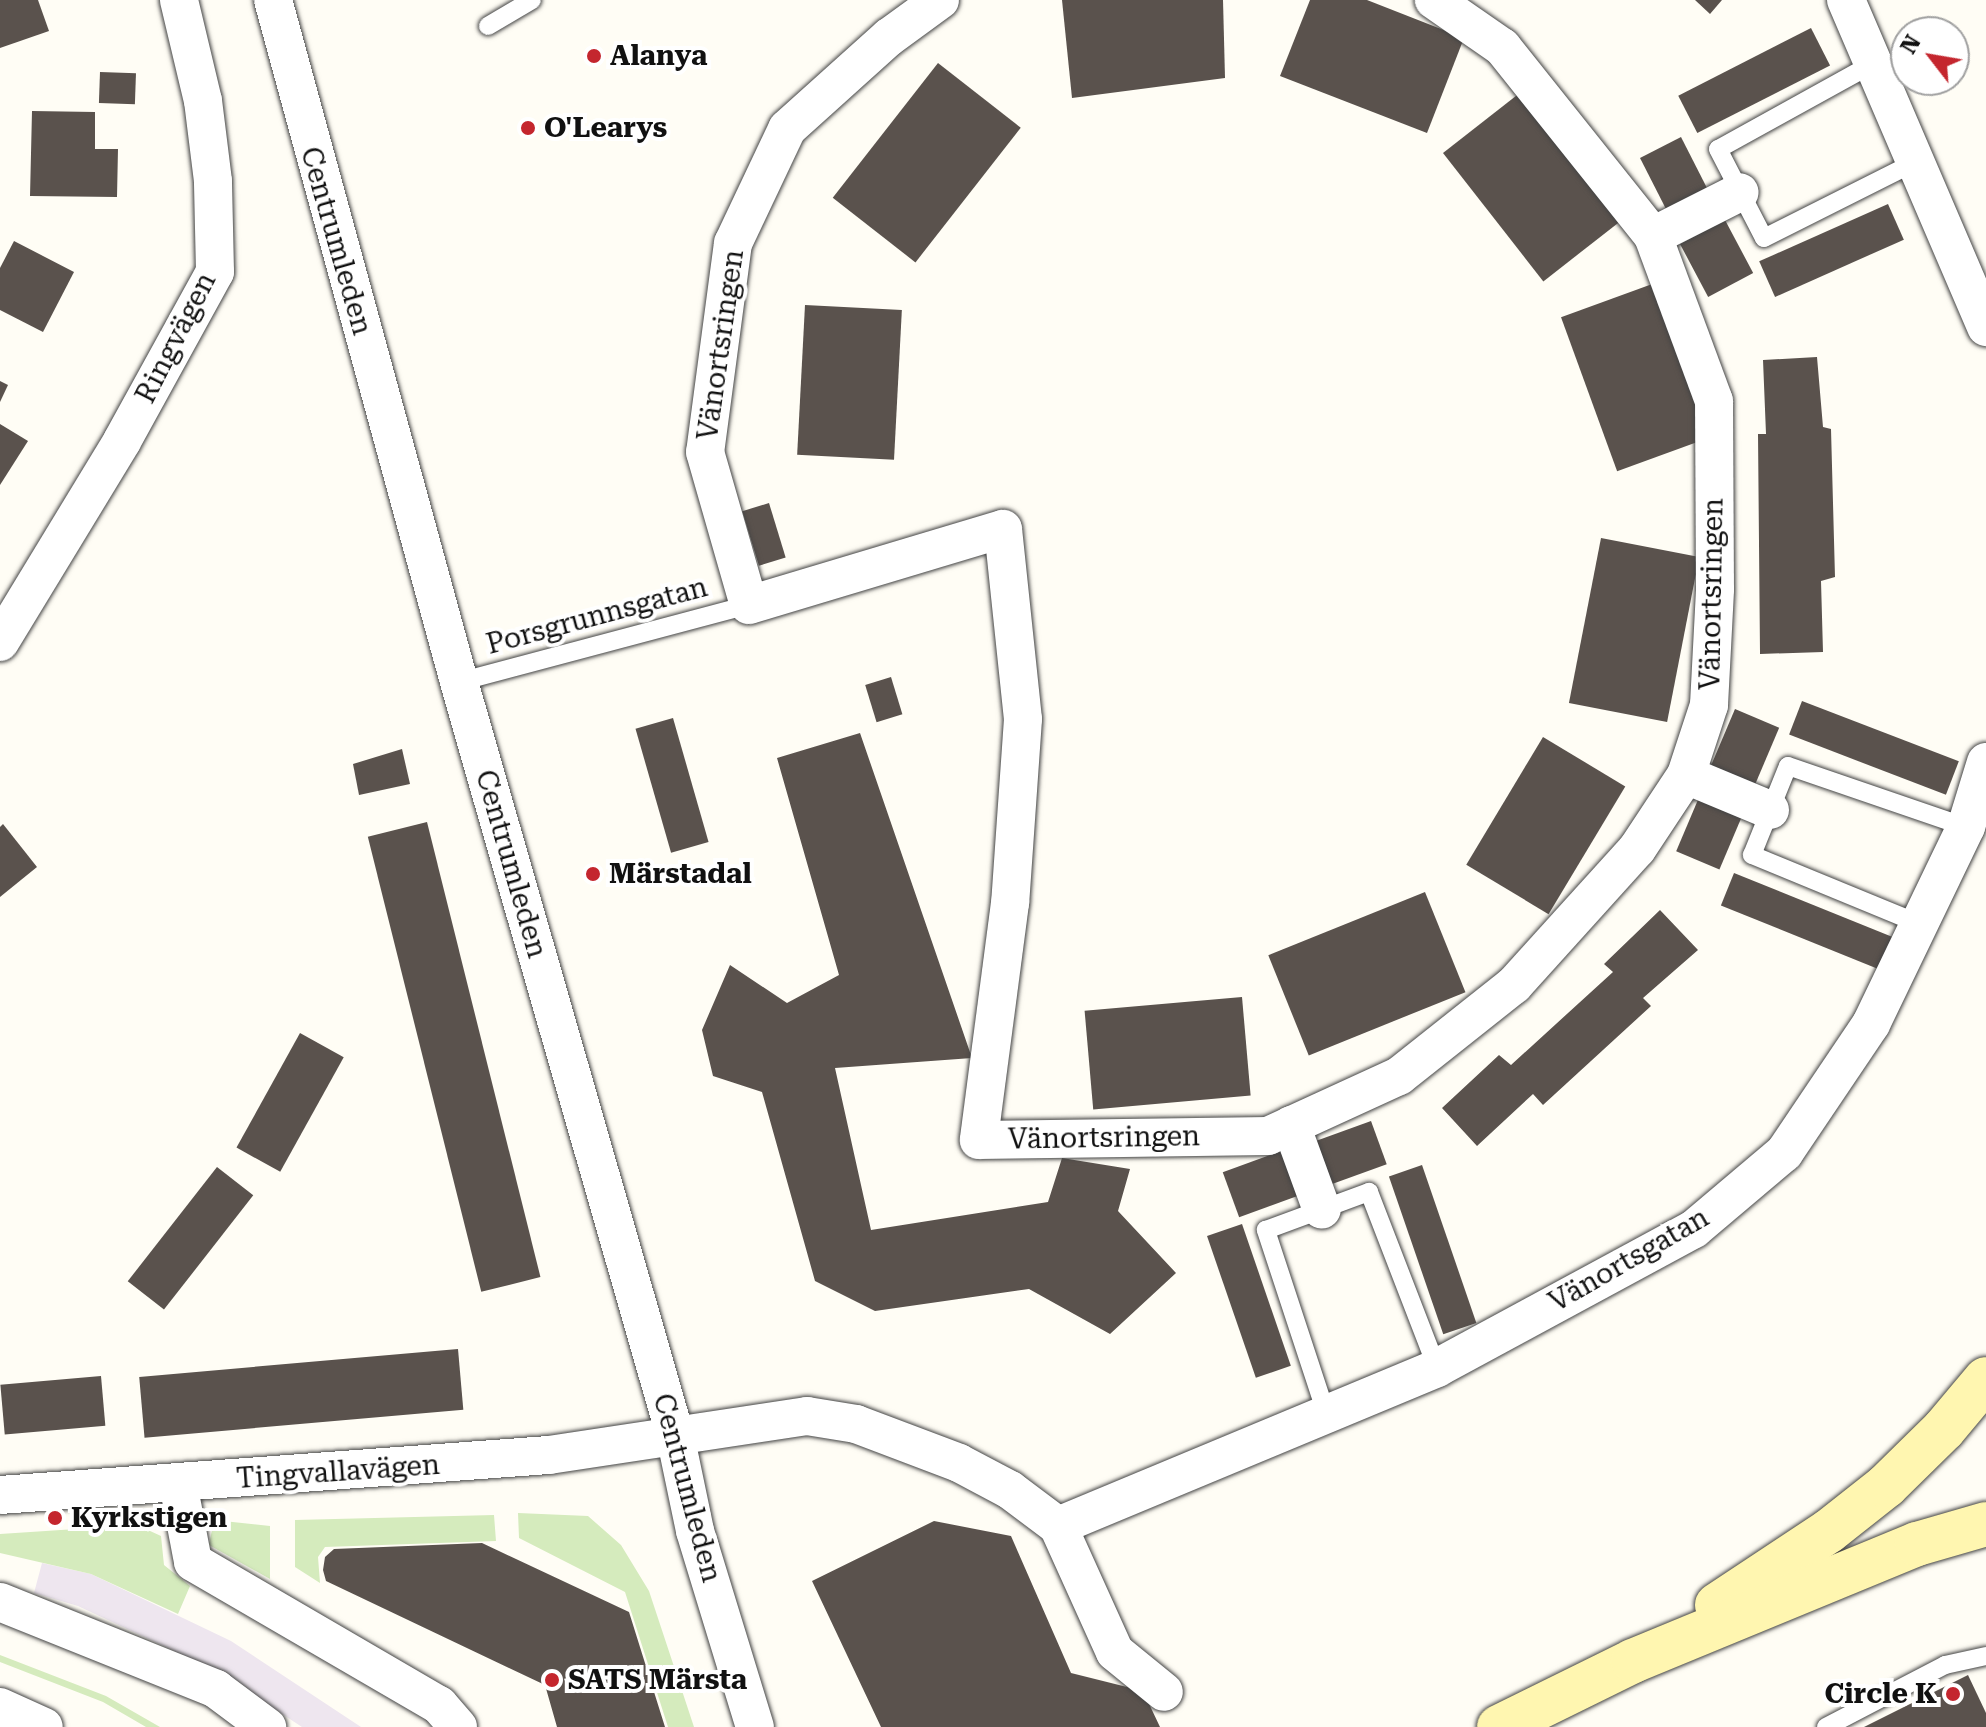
<!DOCTYPE html>
<html>
<head>
<meta charset="utf-8">
<style>
  body { margin:0 }
  #map { position:relative; width:1986px; height:1727px; overflow:hidden; background:#fffdf5; font-family:"Roboto Serif",serif }
  div>[style] { position:absolute }
  .industrial>* { inset:0; background:#eee6ef }
  .green>* { inset:0; background:#d5ebbd }
  .building>* { inset:0; background:#5a524d; transform-origin:0 0 }
  .roads { filter:drop-shadow(0 0 2px #444) drop-shadow(0 0 2px #444) }
  .lane>* { height:18px; margin:-9px; padding:0 9px; transform-origin:9px; border-radius:9px; background:#fff }
  .street>* { height:38px; margin:-19px; padding:0 19px; transform-origin:19px; border-radius:19px; background:#fff }
  .secondary>* { height:44px; margin:-22px; padding:0 22px; transform-origin:22px; border-radius:22px; background:#fff6b0 }
  .dots>* { width:22px; height:22px; translate:-50% -50%; box-sizing:border-box; border:4px solid #fff; border-radius:50% }
  span { translate:-50% -50%; white-space:nowrap; text-align:center; line-height:1.15; -webkit-text-stroke:8px #fff; paint-order:stroke }
  .poi-label { font-size:28px; color:#111; font-weight:700 }
  .left { translate:0 -50%; text-align:left }
  .right { translate:-100% -50%; text-align:right }
  .street-label { font-size:28px; color:#111 }
  .north { position:absolute; left:1890px; top:16px; width:80px; height:80px; box-sizing:border-box; background:#fff; border:2px solid #a0a0a0; border-radius:50%; rotate:301deg; font-size:22px; font-weight:700; line-height:32px; text-align:center; color:#111 }
  .north::after { content:''; display:block; margin:auto; width:28px; height:36px; background:#c4262e; clip-path:polygon(50% 0,100% 100%,50% 72%,0 100%) }
</style>
</head>
<body>
<div id="map">
  <div class="industrial">
    <i style="clip-path:polygon(42px 1563px,91px 1574px,231px 1641px,361px 1727px,302px 1727px,215px 1670px,78px 1606px,34px 1593px)"></i>
  </div>
  <div class="green">
    <i style="clip-path:polygon(518px 1513px,588px 1516px,621px 1545px,649px 1591px,694px 1727px,668px 1727px,625px 1592px,519px 1538px)"></i>
    <i style="clip-path:polygon(494px 1515px,496px 1541px,325px 1547px,318px 1557px,320px 1583px,295px 1567px,295px 1520px)"></i>
    <i style="clip-path:polygon(214px 1520px,270px 1526px,270px 1579px,209px 1545px)"></i>
    <i style="clip-path:polygon(137px 1525px,161px 1536px,164px 1565px,190px 1586px,178px 1614px,91px 1574px,0 1553px,0 1534px)"></i>
    <i style="clip-path:polygon(0 1655px,106px 1696px,160px 1727px,146px 1727px,103px 1702px,0 1662px)"></i>
  </div>
  <div class="building">
    <i style="clip-path:polygon(0 0,38px 0,49px 31px,0 48px)"></i>
    <i style="clip-path:polygon(1062px 0,1223px 0,1225px 78px,1072px 98px)"></i>
    <i style="clip-path:polygon(1310px 0,1367px 0,1464px 38px,1427px 133px,1280px 76px)"></i>
    <i style="clip-path:polygon(1695px 0,1722px 0,1710px 14px)"></i>
    <i style="left:1811px;top:28px;width:42px;height:149px;rotate:63deg"></i>
    <i style="left:938px;top:63px;width:105px;height:171px;rotate:38deg"></i>
    <i style="left:100px;top:72px;width:36px;height:31px;rotate:2deg"></i>
    <i style="left:1521px;top:92px;width:163px;height:99px;rotate:52deg"></i>
    <i style="clip-path:polygon(32px 111px,95px 112px,95px 149px,118px 149px,117px 197px,30px 196px)"></i>
    <i style="left:1681px;top:137px;width:62px;height:46px;rotate:63deg"></i>
    <i style="left:1888px;top:204px;width:39px;height:141px;rotate:66deg"></i>
    <i style="left:1725px;top:220px;width:60px;height:51px;rotate:62deg"></i>
    <i style="clip-path:polygon(14px 241px,74px 272px,43px 332px,0 310px,0 268px)"></i>
    <i style="left:1655px;top:283px;width:164px;height:100px;rotate:70deg"></i>
    <i style="left:805px;top:305px;width:97px;height:150px;rotate:3deg"></i>
    <i style="clip-path:polygon(1817px 357px,1823px 427px,1831px 429px,1835px 577px,1821px 581px,1823px 652px,1760px 654px,1758px 434px,1766px 434px,1763px 360px)"></i>
    <i style="clip-path:polygon(0 381px,8px 385px,0 402px)"></i>
    <i style="clip-path:polygon(0 424px,28px 441px,0 485px)"></i>
    <i style="left:769px;top:503px;width:57px;height:28px;rotate:73deg"></i>
    <i style="left:1601px;top:538px;width:100px;height:168px;rotate:11deg"></i>
    <i style="left:891px;top:677px;width:39px;height:27px;rotate:73deg"></i>
    <i style="left:1802px;top:701px;width:168px;height:36px;rotate:21deg"></i>
    <i style="left:1735px;top:709px;width:48px;height:66px;rotate:23deg"></i>
    <i style="left:673px;top:718px;width:129px;height:39px;rotate:74deg"></i>
    <i style="clip-path:polygon(860px 733px,972px 1058px,835px 1068px,871px 1230px,1048px 1202px,1062px 1158px,1130px 1169px,1118px 1211px,1176px 1273px,1110px 1334px,1029px 1289px,875px 1311px,815px 1281px,762px 1092px,713px 1076px,702px 1030px,730px 965px,787px 1003px,839px 975px,777px 758px)"></i>
    <i style="left:1543px;top:737px;width:96px;height:149px;rotate:31deg"></i>
    <i style="clip-path:polygon(402px 749px,410px 784px,359px 795px,353px 764px)"></i>
    <i style="left:1700px;top:795px;width:47px;height:61px;rotate:23deg"></i>
    <i style="left:427px;top:822px;width:469px;height:61px;rotate:76deg"></i>
    <i style="clip-path:polygon(3px 824px,37px 867px,0 897px,0 827px)"></i>
    <i style="left:1734px;top:873px;width:171px;height:35px;rotate:22deg"></i>
    <i style="left:1425px;top:892px;width:108px;height:169px;rotate:68deg"></i>
    <i style="clip-path:polygon(1660px 910px,1698px 950px,1643px 998px,1651px 1006px,1543px 1105px,1533px 1094px,1477px 1146px,1442px 1108px,1499px 1055px,1511px 1065px,1613px 972px,1604px 964px)"></i>
    <i style="left:1242px;top:997px;width:99px;height:158px;rotate:85deg"></i>
    <i style="left:300px;top:1033px;width:50px;height:131px;rotate:29deg"></i>
    <i style="left:1371px;top:1121px;width:46px;height:61px;rotate:70deg"></i>
    <i style="left:1281px;top:1151px;width:48px;height:62px;rotate:70deg"></i>
    <i style="left:1422px;top:1165px;width:167px;height:35px;rotate:71deg"></i>
    <i style="left:217px;top:1167px;width:46px;height:145px;rotate:38deg"></i>
    <i style="left:1242px;top:1224px;width:150px;height:37px;rotate:71deg"></i>
    <i style="left:458px;top:1349px;width:61px;height:320px;rotate:85deg"></i>
    <i style="left:101px;top:1376px;width:50px;height:101px;rotate:85deg"></i>
    <i style="clip-path:polygon(934px 1521px,1011px 1536px,1071px 1673px,1143px 1691px,1160px 1727px,881px 1727px,812px 1581px)"></i>
    <i style="clip-path:polygon(482px 1543px,629px 1612px,665px 1727px,557px 1727px,545px 1685px,326px 1581px,323px 1570px,325px 1557px,334px 1549px)"></i>
    <i style="clip-path:polygon(1968px 1675px,1986px 1713px,1986px 1727px,1864px 1727px)"></i>
  </div>
  <div class="roads">
    <div class="lane">
      <i style="left:488px;top:26px;width:51px;rotate:-30.6deg"></i>
      <i style="left:1874px;top:63px;width:178px;rotate:151.1deg"></i>
      <i style="left:1718px;top:149px;width:100px;rotate:62.7deg"></i>
      <i style="left:1764px;top:238px;width:171px;rotate:-26.7deg"></i>
      <i style="left:459px;top:682px;width:300px;rotate:-14.9deg"></i>
      <i style="left:1922px;top:925px;width:184px;rotate:-157.6deg"></i>
      <i style="left:1752px;top:855px;width:96px;rotate:-68deg"></i>
      <i style="left:1788px;top:766px;width:188px;rotate:18.9deg"></i>
      <i style="left:1326px;top:1413px;width:193px;rotate:-108.2deg"></i>
      <i style="left:1266px;top:1230px;width:110px;rotate:-20.3deg"></i>
      <i style="left:1369px;top:1192px;width:189px;rotate:68.9deg"></i>
      <i style="left:1826px;top:1727px;width:134px;rotate:-27.5deg"></i>
      <i style="left:1945px;top:1665px;width:42px;rotate:-12.4deg"></i>
    </div>
    <div class="street">
      <i style="left:273px;top:0;width:707px;rotate:74.74deg"></i>
      <i style="left:459px;top:682px;width:783px;rotate:73.99deg"></i>
      <i style="left:675px;top:1435px;width:98px;rotate:78.2deg"></i>
      <i style="left:695px;top:1531px;width:205px;rotate:73deg"></i>
      <i style="left:940px;top:0;width:63px;rotate:144deg"></i>
      <i style="left:889px;top:37px;width:137px;rotate:138deg"></i>
      <i style="left:787px;top:129px;width:126px;rotate:115.3deg"></i>
      <i style="left:733px;top:243px;width:211px;rotate:97.6deg"></i>
      <i style="left:705px;top:452px;width:159px;rotate:74deg"></i>
      <i style="left:749px;top:605px;width:265px;rotate:-16.7deg"></i>
      <i style="left:1003px;top:529px;width:191px;rotate:84deg"></i>
      <i style="left:1023px;top:719px;width:184px;rotate:94deg"></i>
      <i style="left:1010px;top:903px;width:239px;rotate:97.5deg"></i>
      <i style="left:979px;top:1140px;width:289px;rotate:-0.8deg"></i>
      <i style="left:1268px;top:1136px;width:144px;rotate:-24.6deg"></i>
      <i style="left:1399px;top:1076px;width:147px;rotate:-38.4deg"></i>
      <i style="left:1514px;top:985px;width:183px;rotate:-47.9deg"></i>
      <i style="left:1637px;top:849px;width:89px;rotate:-56.5deg"></i>
      <i style="left:1686px;top:775px;width:74px;rotate:-71.8deg"></i>
      <i style="left:1709px;top:705px;width:116px;rotate:-87deg"></i>
      <i style="left:1715px;top:589px;width:188px;rotate:-90.3deg"></i>
      <i style="left:1714px;top:401px;width:176px;rotate:-110.3deg"></i>
      <i style="left:1653px;top:236px;width:242px;rotate:-128.6deg"></i>
      <i style="left:1502px;top:47px;width:83px;rotate:-145.3deg"></i>
      <i style="left:1846px;top:0;width:356px;rotate:66.8deg"></i>
      <i style="left:1653px;top:236px;width:97px;rotate:-26.8deg"></i>
      <i style="left:0;top:642px;width:235px;rotate:-58.7deg"></i>
      <i style="left:122px;top:441px;width:193px;rotate:-61.2deg"></i>
      <i style="left:215px;top:272px;width:91px;rotate:-91.3deg"></i>
      <i style="left:213px;top:181px;width:81px;rotate:-97.1deg"></i>
      <i style="left:203px;top:101px;width:104px;rotate:-103.4deg"></i>
      <i style="left:1686px;top:775px;width:91px;rotate:22.6deg"></i>
      <i style="left:1291px;top:1125px;width:90px;rotate:70deg"></i>
      <i style="left:178px;top:1483px;width:80px;rotate:79.2deg"></i>
      <i style="left:193px;top:1562px;width:285px;rotate:30.2deg"></i>
      <i style="left:439px;top:1705px;width:29px;rotate:49deg"></i>
      <i style="left:0;top:1495px;width:550px;rotate:-4.17deg"></i>
      <i style="left:549px;top:1455px;width:261px;rotate:-8.6deg"></i>
      <i style="left:807px;top:1416px;width:50px;rotate:9.3deg"></i>
      <i style="left:856px;top:1424px;width:110px;rotate:20.7deg"></i>
      <i style="left:959px;top:1463px;width:58px;rotate:27.9deg"></i>
      <i style="left:1010px;top:1490px;width:60px;rotate:36.9deg"></i>
      <i style="left:1058px;top:1526px;width:138px;rotate:65.7deg"></i>
      <i style="left:1115px;top:1652px;width:63px;rotate:39.2deg"></i>
      <i style="left:1058px;top:1526px;width:411px;rotate:-22.6deg"></i>
      <i style="left:1437px;top:1368px;width:292px;rotate:-28.4deg"></i>
      <i style="left:1694px;top:1229px;width:118px;rotate:-40.2deg"></i>
      <i style="left:1784px;top:1153px;width:156px;rotate:-56deg"></i>
      <i style="left:1871px;top:1024px;width:219px;rotate:-64.3deg"></i>
      <i style="left:1966px;top:827px;width:68px;rotate:-72.9deg"></i>
      <i style="left:0;top:1602px;width:233px;rotate:21.9deg"></i>
      <i style="left:216px;top:1689px;width:64px;rotate:36.7deg"></i>
      <i style="left:0;top:1707px;width:48px;rotate:24.4deg"></i>
    </div>
    <div class="secondary">
      <i style="left:1717px;top:1605px;width:134px;rotate:-33.5deg"></i>
      <i style="left:1829px;top:1531px;width:73px;rotate:-38.3deg"></i>
      <i style="left:1886px;top:1486px;width:81px;rotate:-44.5deg"></i>
      <i style="left:1944px;top:1429px;width:65px;rotate:-50deg"></i>
      <i style="left:1499px;top:1727px;width:149px;rotate:-26.2deg"></i>
      <i style="left:1633px;top:1661px;width:307px;rotate:-22.4deg"></i>
      <i style="left:1917px;top:1544px;width:72px;rotate:-16.2deg"></i>
    </div>
  </div>
  <div class="dots">
    <i style="left:594px;top:56px;background:#c4262e"></i>
    <i style="left:528px;top:128px;background:#c4262e"></i>
    <i style="left:593px;top:874px;background:#c4262e"></i>
    <i style="left:55px;top:1518px;background:#c4262e"></i>
    <i style="left:552px;top:1680px;background:#c4262e"></i>
    <i style="left:1953px;top:1694px;background:#c4262e"></i>
  </div>
  <div class="poi-label">
    <span class="left" style="left:610px;top:56px">Alanya</span>
    <span class="left" style="left:544px;top:128px">O'Learys</span>
    <span class="left" style="left:609px;top:874px">Märstadal</span>
    <span class="left" style="left:71px;top:1518px">Kyrkstigen</span>
    <span class="left" style="left:568px;top:1680px">SATS Märsta</span>
    <span class="right" style="left:1937px;top:1694px">Circle K</span>
  </div>
  <div class="street-label">
    <span style="left:336px;top:241px;rotate:74deg">Centrumleden</span>
    <span style="left:176px;top:338px;rotate:-63deg">Ringvägen</span>
    <span style="left:721px;top:345px;rotate:-82deg">Vänortsringen</span>
    <span style="left:1712px;top:594px;rotate:-89deg">Vänortsringen</span>
    <span style="left:597px;top:616px;rotate:-15deg">Porsgrunnsgatan</span>
    <span style="left:511px;top:864px;rotate:74deg">Centrumleden</span>
    <span style="left:1104px;top:1138px;rotate:-1deg">Vänortsringen</span>
    <span style="left:1629px;top:1260px;rotate:-30deg">Vänortsgatan</span>
    <span style="left:338px;top:1472px;rotate:-4deg">Tingvallavägen</span>
    <span style="left:687px;top:1488px;rotate:75deg">Centrumleden</span>
  </div>
  <div class="north">N</div>
</div>
</body>
</html>
